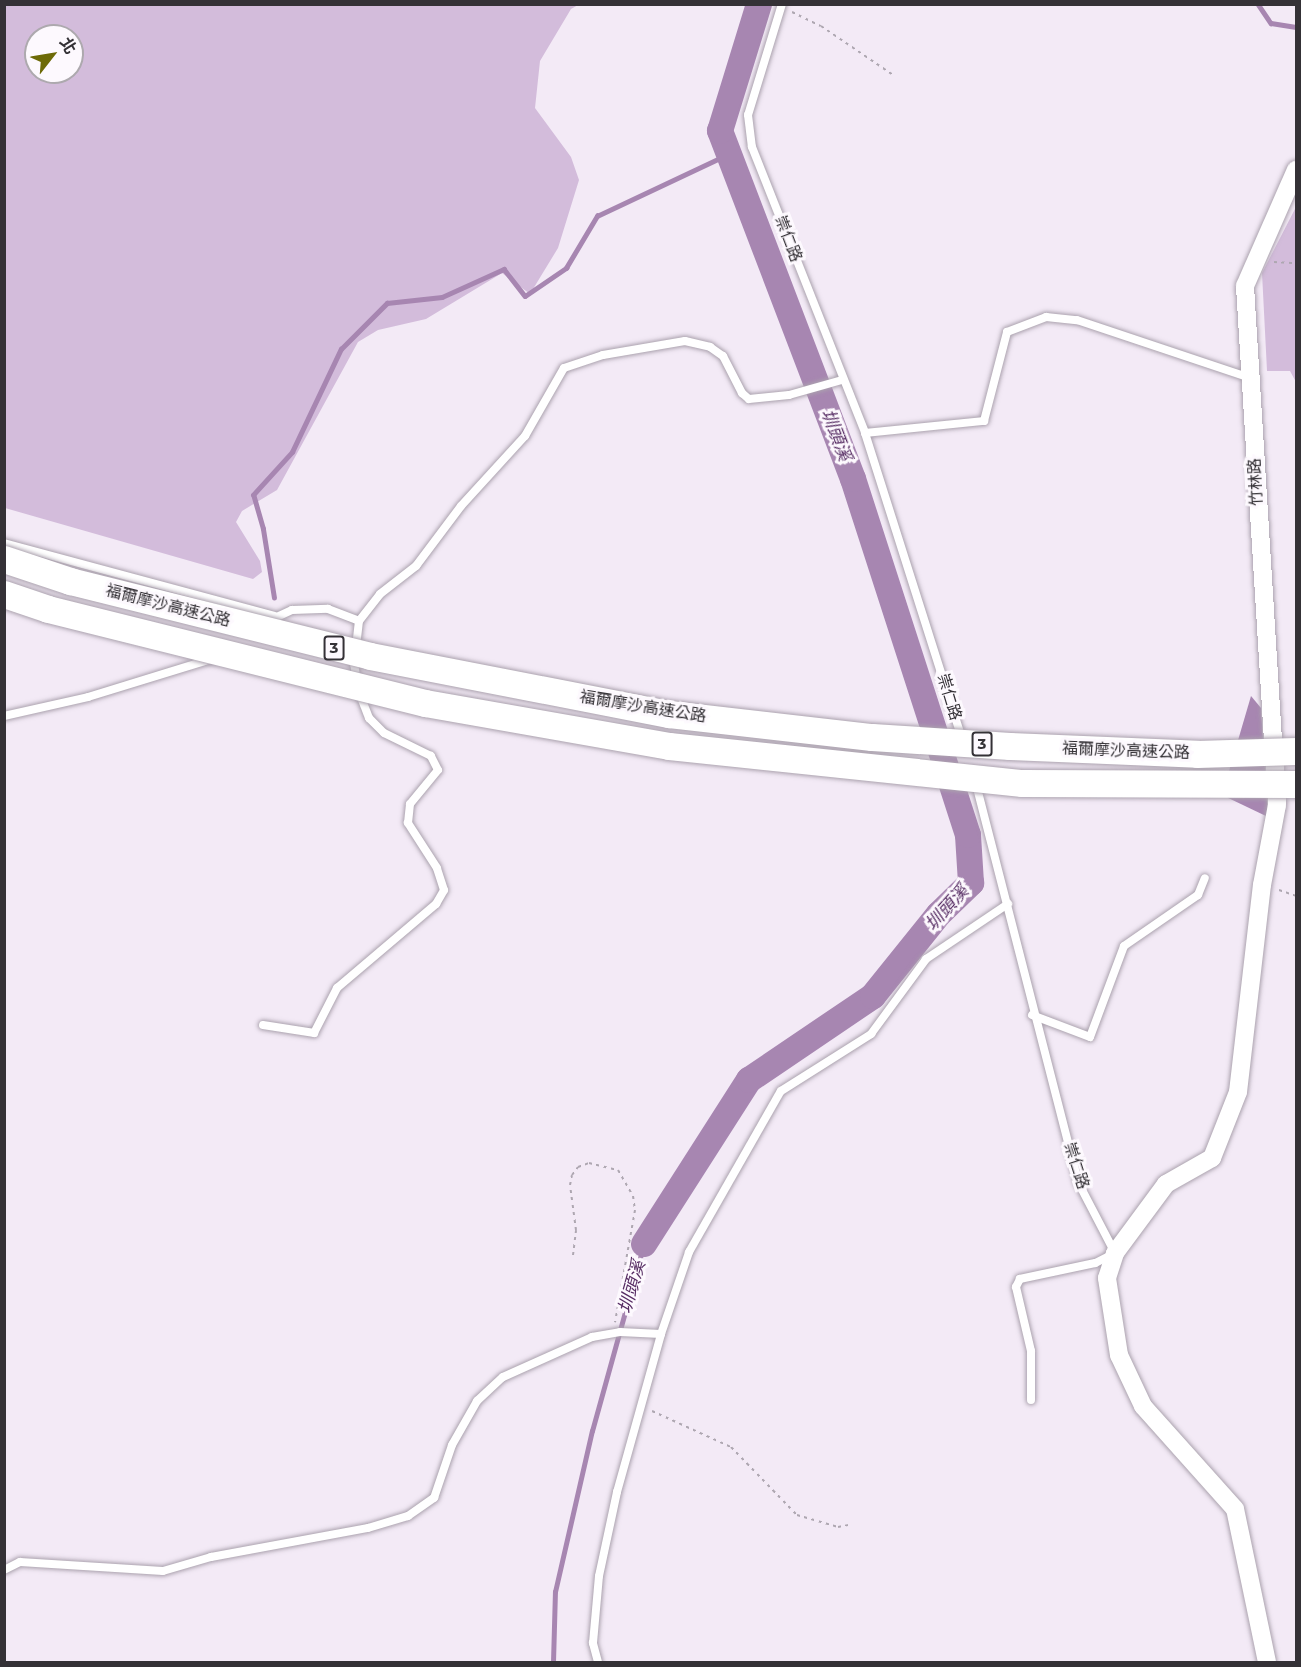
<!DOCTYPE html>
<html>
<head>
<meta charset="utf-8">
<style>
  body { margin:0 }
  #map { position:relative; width:1301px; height:1667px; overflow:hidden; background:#f3eaf6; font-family:Montserrat,"Noto Sans TC",sans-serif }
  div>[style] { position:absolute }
  .green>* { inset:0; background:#d3bcdb }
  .water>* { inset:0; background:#a786b1 }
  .stream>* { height:4.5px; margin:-2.25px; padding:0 2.25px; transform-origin:2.25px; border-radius:2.25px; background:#a786b1 }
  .river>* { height:26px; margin:-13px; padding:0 13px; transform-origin:13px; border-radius:13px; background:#a786b1 }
  .path>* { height:2px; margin-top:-1px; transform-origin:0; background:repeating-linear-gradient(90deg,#aea7b1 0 3px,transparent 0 7.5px) }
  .roads { filter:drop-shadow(0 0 2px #aba2ae) drop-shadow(0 0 2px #aba2ae) }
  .service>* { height:8px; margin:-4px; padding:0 4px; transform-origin:4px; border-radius:4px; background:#fff }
  .tertiary>* { height:18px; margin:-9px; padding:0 9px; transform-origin:9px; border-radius:9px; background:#fff }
  .bridges { filter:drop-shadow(0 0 2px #aba2ae) drop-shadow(0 0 2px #aba2ae) }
  .motorway-bridge>* { height:27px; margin:-13.5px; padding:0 13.5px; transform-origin:13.5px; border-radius:13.5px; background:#fff }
  span { translate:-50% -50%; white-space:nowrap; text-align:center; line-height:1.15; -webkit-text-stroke:6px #fdf9fe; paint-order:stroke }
  .shield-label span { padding:2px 4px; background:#fdf9fe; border:2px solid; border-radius:4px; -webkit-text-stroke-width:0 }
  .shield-label { font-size:15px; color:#343136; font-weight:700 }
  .street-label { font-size:16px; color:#343136 }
  .water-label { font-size:18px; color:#562c63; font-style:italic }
  .frame { position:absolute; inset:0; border:6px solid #343136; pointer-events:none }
  .north { position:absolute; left:24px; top:24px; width:60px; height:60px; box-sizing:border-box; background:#fdf9fe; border:2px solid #ada9ae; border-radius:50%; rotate:59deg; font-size:16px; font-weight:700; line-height:24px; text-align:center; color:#343136 }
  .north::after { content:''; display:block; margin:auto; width:21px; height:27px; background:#6d6a07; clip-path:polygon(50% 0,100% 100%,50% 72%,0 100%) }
</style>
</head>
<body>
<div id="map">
  <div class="green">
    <i style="clip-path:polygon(evenodd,4px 5px,578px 5px,571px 9px,540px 61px,535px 108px,571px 157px,579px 180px,558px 248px,530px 294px,502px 273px,426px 319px,378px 330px,358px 342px,277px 490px,242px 511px,236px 522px,260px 561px,262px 572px,253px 579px,5px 508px,4px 5px,36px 36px,72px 36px,72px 72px,36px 72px,36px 36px)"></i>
    <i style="clip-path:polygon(1296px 207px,1296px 382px,1290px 371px,1267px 371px,1262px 273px)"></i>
  </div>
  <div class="water">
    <i style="clip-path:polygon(1251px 696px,1261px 708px,1268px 817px,1222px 795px)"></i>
  </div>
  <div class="stream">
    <i style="left:1258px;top:4px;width:23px;rotate:56deg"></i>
    <i style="left:1271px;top:23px;width:25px;rotate:9deg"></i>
    <i style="left:274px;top:598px;width:70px;rotate:-99.1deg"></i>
    <i style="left:263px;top:529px;width:35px;rotate:-106deg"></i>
    <i style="left:253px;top:495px;width:58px;rotate:-47.8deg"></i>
    <i style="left:292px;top:452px;width:114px;rotate:-64.6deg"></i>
    <i style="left:341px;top:349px;width:65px;rotate:-45deg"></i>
    <i style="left:387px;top:303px;width:55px;rotate:-6.2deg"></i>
    <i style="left:442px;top:297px;width:68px;rotate:-24.3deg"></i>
    <i style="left:504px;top:269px;width:34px;rotate:52deg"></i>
    <i style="left:525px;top:296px;width:50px;rotate:-34.3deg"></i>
    <i style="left:566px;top:268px;width:61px;rotate:-59.2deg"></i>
    <i style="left:597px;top:216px;width:146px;rotate:-25.2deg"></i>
    <i style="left:553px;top:1662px;width:70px;rotate:-88.4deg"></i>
    <i style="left:555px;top:1592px;width:165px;rotate:-77.1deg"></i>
    <i style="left:592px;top:1431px;width:194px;rotate:-74.5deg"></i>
  </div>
  <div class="river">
    <i style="left:644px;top:1244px;width:195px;rotate:-57.4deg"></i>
    <i style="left:749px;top:1080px;width:150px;rotate:-34.1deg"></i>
    <i style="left:873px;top:996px;width:105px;rotate:-51.2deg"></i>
    <i style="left:939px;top:914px;width:45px;rotate:-44.1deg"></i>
    <i style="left:971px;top:883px;width:48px;rotate:-93.6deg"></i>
    <i style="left:968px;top:835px;width:374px;rotate:-107.9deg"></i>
    <i style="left:853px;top:479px;width:373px;rotate:-110.9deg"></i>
    <i style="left:720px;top:131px;width:133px;rotate:-72.9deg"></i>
  </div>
  <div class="path">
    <i style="left:792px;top:12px;width:32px;rotate:26deg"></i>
    <i style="left:821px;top:26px;width:87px;rotate:34.2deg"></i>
    <i style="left:1274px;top:262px;width:22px;rotate:3deg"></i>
    <i style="left:1279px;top:890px;width:18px;rotate:19deg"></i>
    <i style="left:573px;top:1255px;width:25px;rotate:-83deg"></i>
    <i style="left:576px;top:1230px;width:45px;rotate:-97.6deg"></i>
    <i style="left:570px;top:1185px;width:10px;rotate:-79deg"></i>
    <i style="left:572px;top:1175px;width:10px;rotate:-53deg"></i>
    <i style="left:578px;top:1167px;width:12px;rotate:-20deg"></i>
    <i style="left:589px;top:1163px;width:30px;rotate:14deg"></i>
    <i style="left:618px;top:1170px;width:30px;rotate:60deg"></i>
    <i style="left:633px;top:1196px;width:14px;rotate:82deg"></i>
    <i style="left:635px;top:1210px;width:114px;rotate:100.1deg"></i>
    <i style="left:652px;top:1411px;width:87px;rotate:24.5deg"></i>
    <i style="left:731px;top:1447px;width:95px;rotate:45.9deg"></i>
    <i style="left:797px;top:1515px;width:43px;rotate:16.3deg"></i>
    <i style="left:838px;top:1527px;width:15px;rotate:-11deg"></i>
  </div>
  <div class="roads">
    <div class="service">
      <i style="left:782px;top:4px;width:116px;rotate:107deg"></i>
      <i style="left:748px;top:115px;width:32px;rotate:83deg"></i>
      <i style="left:752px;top:147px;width:308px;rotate:68.4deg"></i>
      <i style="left:865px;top:433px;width:320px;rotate:72.4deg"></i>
      <i style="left:865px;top:433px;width:120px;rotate:-5.8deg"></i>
      <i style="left:984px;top:421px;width:92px;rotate:-75.5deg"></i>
      <i style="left:1007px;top:332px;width:42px;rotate:-21deg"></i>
      <i style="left:1046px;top:317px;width:31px;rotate:6deg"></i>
      <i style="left:1077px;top:320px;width:182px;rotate:18.5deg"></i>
      <i style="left:4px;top:543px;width:280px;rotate:15.1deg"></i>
      <i style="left:264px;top:623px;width:31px;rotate:-25deg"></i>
      <i style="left:292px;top:610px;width:36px;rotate:-2deg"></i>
      <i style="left:328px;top:609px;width:33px;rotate:21deg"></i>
      <i style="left:357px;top:682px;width:18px;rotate:-99deg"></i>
      <i style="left:354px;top:664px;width:43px;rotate:-83.4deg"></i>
      <i style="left:359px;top:621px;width:34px;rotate:-52deg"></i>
      <i style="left:380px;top:594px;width:46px;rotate:-37.9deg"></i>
      <i style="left:416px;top:566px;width:75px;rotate:-53.1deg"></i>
      <i style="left:461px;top:506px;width:95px;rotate:-47.6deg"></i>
      <i style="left:525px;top:436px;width:78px;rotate:-60.2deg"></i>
      <i style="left:564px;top:368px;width:41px;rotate:-18.4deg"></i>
      <i style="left:603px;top:355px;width:83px;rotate:-9.7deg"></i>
      <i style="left:685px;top:341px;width:26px;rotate:13deg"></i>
      <i style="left:710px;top:347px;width:16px;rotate:35deg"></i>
      <i style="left:723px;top:356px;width:42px;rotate:62.8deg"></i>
      <i style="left:742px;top:393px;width:9px;rotate:41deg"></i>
      <i style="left:749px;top:399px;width:40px;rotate:-5.7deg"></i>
      <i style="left:789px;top:395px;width:55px;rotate:-15.8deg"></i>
      <i style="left:4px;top:716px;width:86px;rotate:-12.7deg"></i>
      <i style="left:88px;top:697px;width:133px;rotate:-17.1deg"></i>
      <i style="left:976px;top:784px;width:411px;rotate:75.6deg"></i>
      <i style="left:1078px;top:1182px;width:80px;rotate:62.5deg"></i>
      <i style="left:1115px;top:1253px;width:22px;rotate:153deg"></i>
      <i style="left:1095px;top:1263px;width:77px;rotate:168deg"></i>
      <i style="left:1020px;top:1279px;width:9px;rotate:117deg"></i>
      <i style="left:1016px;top:1287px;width:66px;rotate:76.8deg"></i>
      <i style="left:1031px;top:1351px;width:49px;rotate:90deg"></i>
      <i style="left:1032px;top:1015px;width:62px;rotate:20.8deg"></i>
      <i style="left:1090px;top:1037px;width:97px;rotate:-69.5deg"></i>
      <i style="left:1124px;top:946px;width:90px;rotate:-34.6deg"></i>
      <i style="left:1198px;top:895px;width:18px;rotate:-68deg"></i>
      <i style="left:263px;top:1025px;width:52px;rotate:8.9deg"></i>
      <i style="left:314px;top:1033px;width:51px;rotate:-62.9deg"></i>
      <i style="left:337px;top:988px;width:130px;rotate:-40.3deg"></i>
      <i style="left:436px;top:904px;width:16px;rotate:-60deg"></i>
      <i style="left:444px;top:890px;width:23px;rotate:-108deg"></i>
      <i style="left:437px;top:868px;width:54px;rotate:-122.8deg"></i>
      <i style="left:408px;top:823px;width:19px;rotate:-84deg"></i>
      <i style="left:410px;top:804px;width:44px;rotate:-50.5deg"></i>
      <i style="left:438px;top:770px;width:16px;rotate:-117deg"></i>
      <i style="left:431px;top:756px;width:52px;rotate:-153.9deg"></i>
      <i style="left:384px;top:733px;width:21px;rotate:-135deg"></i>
      <i style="left:369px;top:718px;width:26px;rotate:-111deg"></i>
      <i style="left:4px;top:1570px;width:18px;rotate:-27deg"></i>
      <i style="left:20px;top:1562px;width:143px;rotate:3.6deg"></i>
      <i style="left:163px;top:1571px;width:50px;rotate:-16.3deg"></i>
      <i style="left:211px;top:1557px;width:160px;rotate:-10.5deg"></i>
      <i style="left:368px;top:1528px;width:42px;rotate:-16.7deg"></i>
      <i style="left:408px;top:1516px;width:32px;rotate:-35deg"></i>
      <i style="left:434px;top:1498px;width:56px;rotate:-71.2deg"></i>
      <i style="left:452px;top:1445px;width:51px;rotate:-60.4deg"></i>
      <i style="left:477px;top:1401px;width:35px;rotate:-43deg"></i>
      <i style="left:503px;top:1377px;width:98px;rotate:-24.2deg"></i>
      <i style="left:592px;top:1337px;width:28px;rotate:-10deg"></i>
      <i style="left:620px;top:1332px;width:41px;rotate:2.8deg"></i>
      <i style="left:598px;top:1662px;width:20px;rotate:-105deg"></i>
      <i style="left:593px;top:1643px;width:67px;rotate:-84.9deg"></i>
      <i style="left:599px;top:1576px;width:86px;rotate:-77.9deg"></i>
      <i style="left:617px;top:1492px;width:164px;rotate:-74.4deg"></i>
      <i style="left:661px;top:1334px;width:87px;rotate:-71.1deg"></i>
      <i style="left:689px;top:1252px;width:185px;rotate:-60.3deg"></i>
      <i style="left:781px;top:1091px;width:107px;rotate:-32.3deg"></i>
      <i style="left:871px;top:1034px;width:93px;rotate:-53.7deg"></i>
      <i style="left:926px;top:959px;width:99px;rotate:-33.9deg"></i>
    </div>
    <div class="tertiary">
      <i style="left:1267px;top:1662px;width:156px;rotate:-101.8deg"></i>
      <i style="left:1235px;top:1509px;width:138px;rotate:-131.8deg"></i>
      <i style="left:1143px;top:1406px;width:56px;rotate:-115.2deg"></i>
      <i style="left:1119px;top:1355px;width:78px;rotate:-98.9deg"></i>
      <i style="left:1107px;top:1278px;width:26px;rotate:-72deg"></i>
      <i style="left:1115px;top:1253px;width:86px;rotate:-53.5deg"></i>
      <i style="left:1166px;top:1184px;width:53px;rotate:-29.5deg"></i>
      <i style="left:1212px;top:1158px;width:71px;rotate:-68.5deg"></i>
      <i style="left:1238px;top:1092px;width:208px;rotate:-83.4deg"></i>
      <i style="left:1262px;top:885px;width:81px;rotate:-79.4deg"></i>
      <i style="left:1277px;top:805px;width:520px;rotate:-93.53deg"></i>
      <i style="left:1245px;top:286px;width:127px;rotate:-66.3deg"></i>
    </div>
  </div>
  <div class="bridges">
    <div class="motorway-bridge">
      <i style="left:4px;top:559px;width:70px;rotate:18.4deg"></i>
      <i style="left:70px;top:581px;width:309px;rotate:14deg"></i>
      <i style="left:370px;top:656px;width:305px;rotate:11deg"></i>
      <i style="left:669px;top:714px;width:204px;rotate:6.5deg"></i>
      <i style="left:872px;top:737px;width:138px;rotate:3.7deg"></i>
      <i style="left:1010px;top:746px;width:187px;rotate:2.4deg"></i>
      <i style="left:1197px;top:754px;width:99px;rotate:-1.7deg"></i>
      <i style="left:4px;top:594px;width:46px;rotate:18.8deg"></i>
      <i style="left:48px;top:609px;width:389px;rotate:14deg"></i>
      <i style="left:425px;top:703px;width:248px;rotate:10deg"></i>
      <i style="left:669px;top:746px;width:355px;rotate:6deg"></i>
      <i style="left:1022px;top:783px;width:274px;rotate:0.2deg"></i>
    </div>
  </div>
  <div class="shield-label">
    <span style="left:334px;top:648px">3</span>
    <span style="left:982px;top:744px">3</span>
  </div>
  <div class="street-label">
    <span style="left:788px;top:239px;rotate:69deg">崇仁路</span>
    <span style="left:1256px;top:482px;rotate:-93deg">竹林路</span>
    <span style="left:168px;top:606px;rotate:14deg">福爾摩沙高速公路</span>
    <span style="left:949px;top:697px;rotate:73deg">崇仁路</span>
    <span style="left:643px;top:707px;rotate:9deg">福爾摩沙高速公路</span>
    <span style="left:1126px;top:751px;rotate:2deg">福爾摩沙高速公路</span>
    <span style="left:1076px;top:1166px;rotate:72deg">崇仁路</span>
  </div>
  <div class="water-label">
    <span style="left:836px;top:435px;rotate:69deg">圳頭溪</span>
    <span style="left:947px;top:908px;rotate:-48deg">圳頭溪</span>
    <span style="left:632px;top:1287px;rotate:-74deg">圳頭溪</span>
  </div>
  <div class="frame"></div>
  <div class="north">北</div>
</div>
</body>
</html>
